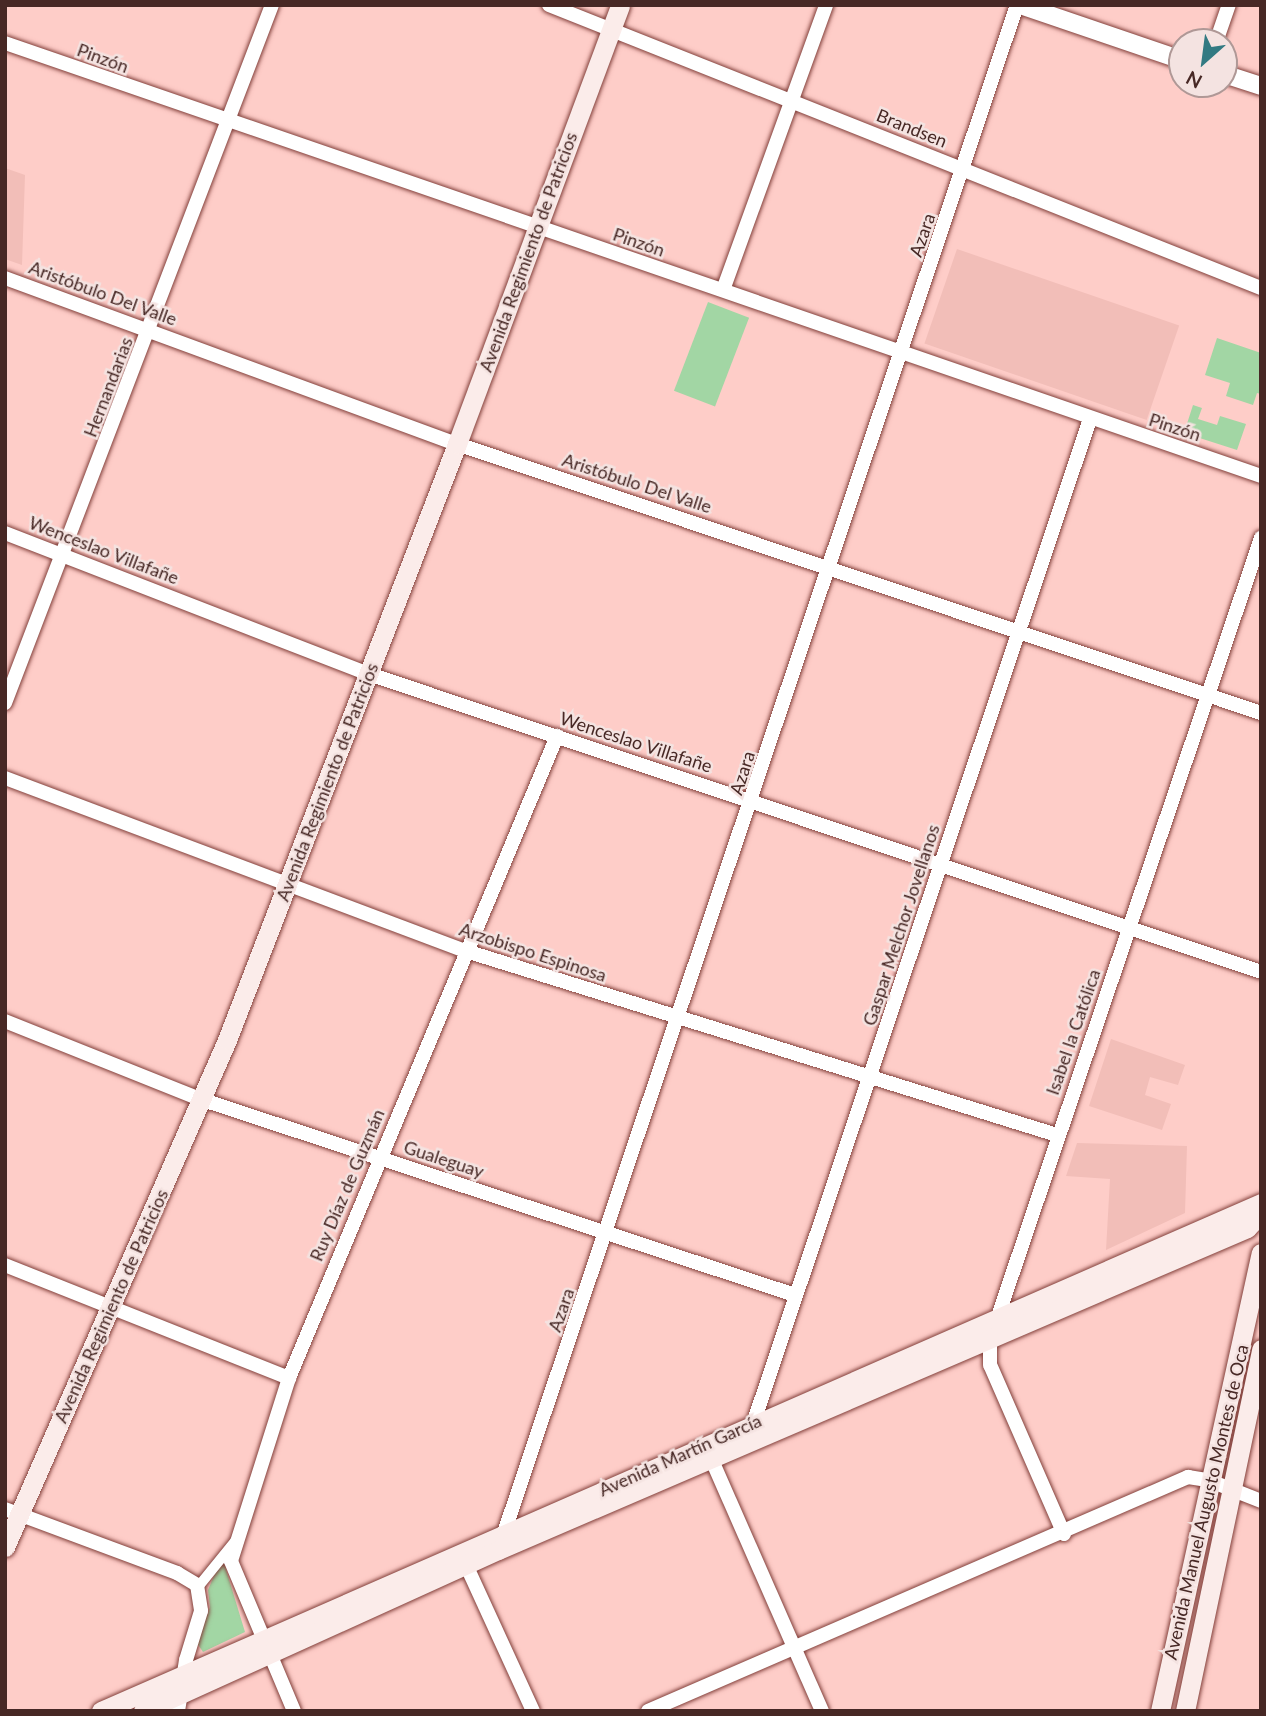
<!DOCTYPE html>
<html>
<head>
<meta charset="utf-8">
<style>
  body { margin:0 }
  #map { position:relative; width:1266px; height:1716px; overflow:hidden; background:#fecdc8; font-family:Lato,sans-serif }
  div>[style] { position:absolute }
  .built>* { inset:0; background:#f2beb8; transform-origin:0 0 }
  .green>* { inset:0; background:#a2d6a4; transform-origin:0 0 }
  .roads { filter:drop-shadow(0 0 2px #823f3a) drop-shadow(0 0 2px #823f3a) }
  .pedestrian>* { height:10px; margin:-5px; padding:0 5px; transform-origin:5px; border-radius:5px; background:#fff }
  .minor>* { height:14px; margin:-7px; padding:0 7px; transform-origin:7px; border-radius:7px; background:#fff }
  .tertiary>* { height:18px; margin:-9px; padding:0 9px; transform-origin:9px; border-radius:9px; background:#fff }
  .secondary>* { height:19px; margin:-9.5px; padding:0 9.5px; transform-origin:9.5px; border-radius:9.5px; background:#fbecea }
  span { translate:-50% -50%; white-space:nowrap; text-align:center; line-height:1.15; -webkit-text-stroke:5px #f4e3e1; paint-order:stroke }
  .street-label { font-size:18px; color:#472825 }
  .frame { position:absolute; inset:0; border:7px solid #472825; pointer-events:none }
  .north { position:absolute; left:1168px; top:28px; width:70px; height:70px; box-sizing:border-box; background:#f4e3e1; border:2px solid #af9896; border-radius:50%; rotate:208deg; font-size:19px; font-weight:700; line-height:28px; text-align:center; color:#472825 }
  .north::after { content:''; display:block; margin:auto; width:24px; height:32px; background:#327a82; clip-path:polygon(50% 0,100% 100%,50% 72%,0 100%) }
</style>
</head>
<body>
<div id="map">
  <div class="built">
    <i style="clip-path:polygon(5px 168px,25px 175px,22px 265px,5px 259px)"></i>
    <i style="left:957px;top:249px;width:235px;height:100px;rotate:19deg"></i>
    <i style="clip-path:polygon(1111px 1039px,1185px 1065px,1178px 1085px,1150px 1077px,1145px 1095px,1171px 1104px,1162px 1130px,1089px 1106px)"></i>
    <i style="clip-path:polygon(1077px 1143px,1187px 1146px,1185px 1213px,1106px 1250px,1110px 1179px,1066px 1176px)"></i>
  </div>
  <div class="green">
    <i style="left:708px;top:302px;width:44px;height:95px;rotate:21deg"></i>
    <i style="clip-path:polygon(1217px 338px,1261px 353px,1261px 394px,1257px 393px,1253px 405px,1226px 396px,1230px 383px,1205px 375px)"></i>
    <i style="clip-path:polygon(1193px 405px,1202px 408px,1198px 419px,1217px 425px,1220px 416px,1246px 424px,1237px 450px,1184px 433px)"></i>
    <i style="clip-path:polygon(224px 1563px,245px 1632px,203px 1652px,197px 1643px,210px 1607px,208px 1590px,218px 1566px)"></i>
  </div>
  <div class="roads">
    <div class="pedestrian">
      <i style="left:198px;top:1587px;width:60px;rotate:-51deg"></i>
    </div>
    <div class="minor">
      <i style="left:549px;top:5px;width:766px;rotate:21.68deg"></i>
      <i style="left:1216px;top:42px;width:39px;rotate:-71deg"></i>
      <i style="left:5px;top:43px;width:1329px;rotate:19.02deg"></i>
      <i style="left:5px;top:278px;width:482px;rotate:20.2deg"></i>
      <i style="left:457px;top:444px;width:848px;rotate:18.5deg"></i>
      <i style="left:723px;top:290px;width:303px;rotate:-70.1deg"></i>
      <i style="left:5px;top:533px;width:390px;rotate:21.2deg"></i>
      <i style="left:369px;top:674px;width:940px;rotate:18.47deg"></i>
      <i style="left:5px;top:703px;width:747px;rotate:-69.07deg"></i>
      <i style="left:5px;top:778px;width:496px;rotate:20.6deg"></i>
      <i style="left:469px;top:952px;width:616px;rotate:17.29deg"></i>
      <i style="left:5px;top:1021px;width:213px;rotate:21.8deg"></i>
      <i style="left:203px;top:1100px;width:623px;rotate:18.23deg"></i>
      <i style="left:5px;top:1265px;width:306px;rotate:21.7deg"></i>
      <i style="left:751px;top:1430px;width:1066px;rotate:-71.46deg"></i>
      <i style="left:707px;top:1449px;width:286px;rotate:66.3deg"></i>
      <i style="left:5px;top:1509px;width:184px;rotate:20.4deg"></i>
      <i style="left:177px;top:1573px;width:23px;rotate:31deg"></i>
      <i style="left:197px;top:1585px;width:26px;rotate:81deg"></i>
      <i style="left:201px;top:1611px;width:51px;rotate:107deg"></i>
      <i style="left:186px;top:1660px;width:52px;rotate:98.9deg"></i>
      <i style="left:1064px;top:1534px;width:184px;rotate:-113.6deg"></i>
      <i style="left:990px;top:1365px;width:25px;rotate:-90deg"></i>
      <i style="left:990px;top:1340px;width:847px;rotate:-71.33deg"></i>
      <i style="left:502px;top:1539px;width:1618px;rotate:-71.44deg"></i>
      <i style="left:462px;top:1556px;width:170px;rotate:65.4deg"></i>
      <i style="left:294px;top:1711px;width:163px;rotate:-112.8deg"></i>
      <i style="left:231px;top:1561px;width:192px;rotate:-72.4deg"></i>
      <i style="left:289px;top:1378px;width:696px;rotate:-67.34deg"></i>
      <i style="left:648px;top:1711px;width:589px;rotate:-23.43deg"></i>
      <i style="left:1188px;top:1477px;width:20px;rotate:9deg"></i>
      <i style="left:1208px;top:1480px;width:57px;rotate:21.6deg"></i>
    </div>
    <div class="tertiary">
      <i style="left:1020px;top:5px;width:171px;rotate:18.8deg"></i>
      <i style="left:1224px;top:74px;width:39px;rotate:18deg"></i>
    </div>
    <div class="secondary">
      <i style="left:5px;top:1547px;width:553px;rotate:-66.35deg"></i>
      <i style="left:227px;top:1040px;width:639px;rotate:-68.9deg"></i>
      <i style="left:457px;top:444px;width:468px;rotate:-69.6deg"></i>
      <i style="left:101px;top:1711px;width:1266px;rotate:-23.65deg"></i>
      <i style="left:143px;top:1711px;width:390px;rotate:-24.4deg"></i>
      <i style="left:498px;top:1550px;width:815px;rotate:-23.26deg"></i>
      <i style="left:1247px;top:1228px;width:21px;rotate:-47deg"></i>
      <i style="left:1160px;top:1711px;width:469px;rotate:-77.6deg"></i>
      <i style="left:1185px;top:1711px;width:370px;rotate:-78.1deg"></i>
    </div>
  </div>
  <div class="street-label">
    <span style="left:103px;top:58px;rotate:20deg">Pinzón</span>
    <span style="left:912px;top:128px;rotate:22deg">Brandsen</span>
    <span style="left:922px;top:235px;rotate:-71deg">Azara</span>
    <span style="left:639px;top:242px;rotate:19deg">Pinzón</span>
    <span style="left:528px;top:252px;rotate:-70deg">Avenida Regimiento de Patricios</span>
    <span style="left:103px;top:293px;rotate:20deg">Aristóbulo Del Valle</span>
    <span style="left:108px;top:387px;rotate:-69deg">Hernandarias</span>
    <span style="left:1175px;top:427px;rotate:18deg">Pinzón</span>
    <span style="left:637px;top:483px;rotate:18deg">Aristóbulo Del Valle</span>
    <span style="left:104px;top:550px;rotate:21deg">Wenceslao Villafañe</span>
    <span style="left:636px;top:742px;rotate:18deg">Wenceslao Villafañe</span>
    <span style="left:742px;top:773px;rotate:-72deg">Azara</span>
    <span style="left:327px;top:782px;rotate:-69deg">Avenida Regimiento de Patricios</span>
    <span style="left:901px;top:925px;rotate:-72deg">Gaspar Melchor Jovellanos</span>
    <span style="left:533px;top:952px;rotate:18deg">Arzobispo Espinosa</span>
    <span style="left:1073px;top:1032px;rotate:-71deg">Isabel la Católica</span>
    <span style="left:444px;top:1159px;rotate:18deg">Gualeguay</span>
    <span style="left:347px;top:1185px;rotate:-67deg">Ruy Díaz de Guzmán</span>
    <span style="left:111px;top:1306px;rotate:-66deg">Avenida Regimiento de Patricios</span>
    <span style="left:561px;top:1310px;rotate:-71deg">Azara</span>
    <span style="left:680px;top:1455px;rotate:-24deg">Avenida Martín García</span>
    <span style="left:1206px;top:1502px;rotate:-77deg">Avenida Manuel Augusto Montes de Oca</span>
  </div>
  <div class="frame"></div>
  <div class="north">N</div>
</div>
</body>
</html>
